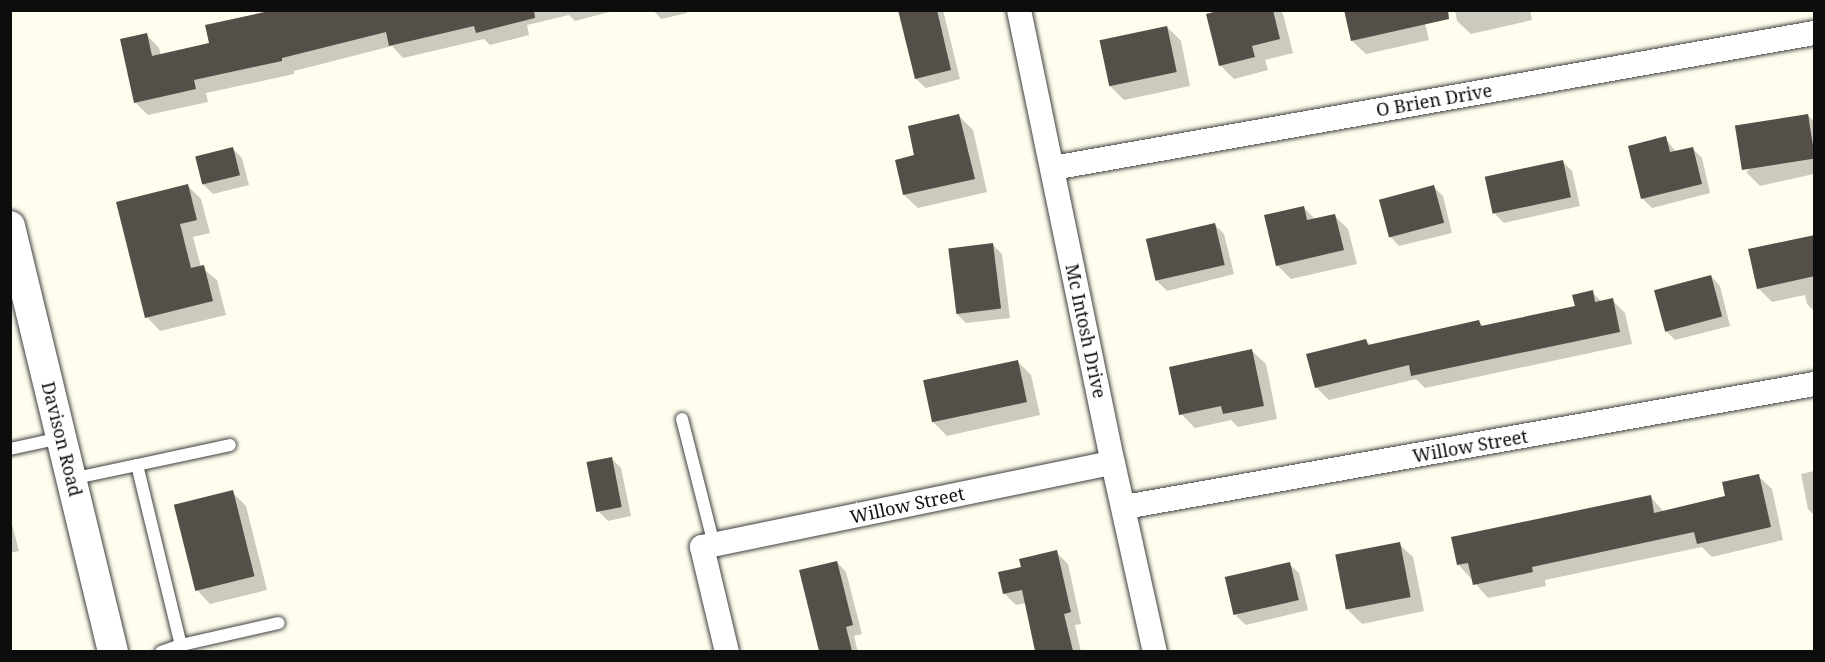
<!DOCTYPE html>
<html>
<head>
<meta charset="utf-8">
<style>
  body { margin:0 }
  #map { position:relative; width:1825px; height:662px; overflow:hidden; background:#fffded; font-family:"Noto Serif",serif }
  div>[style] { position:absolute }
  .shadow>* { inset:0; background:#0003 }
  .building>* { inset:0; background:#554f49; transform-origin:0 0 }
  .roads { filter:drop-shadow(0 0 2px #404040) drop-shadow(0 0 2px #404040) }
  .service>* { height:12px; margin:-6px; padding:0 6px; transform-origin:6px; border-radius:6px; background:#fff }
  .minor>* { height:24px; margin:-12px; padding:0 12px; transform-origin:12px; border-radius:12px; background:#fff }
  .tertiary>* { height:30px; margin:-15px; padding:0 15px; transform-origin:15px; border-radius:15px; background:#fff }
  span { translate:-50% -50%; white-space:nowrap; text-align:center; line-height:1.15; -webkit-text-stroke:6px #fff; paint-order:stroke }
  .street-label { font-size:18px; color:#0d0d0d }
  .frame { position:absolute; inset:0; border:12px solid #0d0d0d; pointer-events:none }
</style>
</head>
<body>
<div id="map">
  <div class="shadow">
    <i style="clip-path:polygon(296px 10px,617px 10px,575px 21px,569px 15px,527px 25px,529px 35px,490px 45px,484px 39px,403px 58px,392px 46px,294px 71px,294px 74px,206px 93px,208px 102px,148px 115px,135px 102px,147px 35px,159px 48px,161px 56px,210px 45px)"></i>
    <i style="clip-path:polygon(653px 10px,687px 10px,687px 13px,661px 19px)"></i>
    <i style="clip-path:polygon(899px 10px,943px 10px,960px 79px,926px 88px,916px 79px)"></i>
    <i style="clip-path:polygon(1228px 10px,1280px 10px,1283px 14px,1293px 53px,1265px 60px,1268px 70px,1234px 79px,1220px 65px)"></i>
    <i style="clip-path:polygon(1422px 10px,1429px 40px,1366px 54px,1352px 41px)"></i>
    <i style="clip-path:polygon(1455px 10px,1530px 10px,1532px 20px,1471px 34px,1457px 21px)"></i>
    <i style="clip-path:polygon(1167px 27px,1181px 41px,1190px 86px,1124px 100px,1110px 86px)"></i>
    <i style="clip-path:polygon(1808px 115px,1814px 122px,1814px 174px,1760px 186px,1746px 172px)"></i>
    <i style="clip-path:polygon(959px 116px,973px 130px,987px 192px,918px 208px,904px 195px,916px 156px)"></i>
    <i style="clip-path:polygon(1665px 138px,1676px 152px,1692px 148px,1702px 158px,1710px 193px,1652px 208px,1642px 198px)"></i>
    <i style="clip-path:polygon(233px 149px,242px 158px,249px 185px,213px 194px,203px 184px)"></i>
    <i style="clip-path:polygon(1562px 161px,1572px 171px,1580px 206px,1504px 223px,1495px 214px)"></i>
    <i style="clip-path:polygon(188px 186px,201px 199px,210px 233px,193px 237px,201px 267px,217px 280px,226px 315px,160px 331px,147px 317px)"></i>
    <i style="clip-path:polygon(1434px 187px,1443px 196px,1452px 233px,1399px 246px,1390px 236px)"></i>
    <i style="clip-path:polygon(1304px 208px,1316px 220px,1334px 215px,1348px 229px,1357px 264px,1291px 279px,1277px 265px)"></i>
    <i style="clip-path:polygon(1215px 225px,1224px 234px,1234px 274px,1167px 291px,1158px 282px,1148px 242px)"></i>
    <i style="clip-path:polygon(1814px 236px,1814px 311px,1807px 304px,1805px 295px,1772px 302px,1758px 288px)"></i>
    <i style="clip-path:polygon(993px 245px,1002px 254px,1010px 318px,966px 323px,957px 314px)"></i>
    <i style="clip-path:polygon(1711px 276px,1720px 286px,1730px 326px,1675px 340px,1666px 331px)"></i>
    <i style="clip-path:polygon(1592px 292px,1602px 302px,1612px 300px,1625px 313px,1632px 344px,1425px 388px,1416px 379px,1329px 400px,1317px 388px,1366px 340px,1371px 346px,1479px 322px,1484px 327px,1577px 307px)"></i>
    <i style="clip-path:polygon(1252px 351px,1266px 364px,1277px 419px,1238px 427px,1231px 420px,1195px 428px,1181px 414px)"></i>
    <i style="clip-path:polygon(1017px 361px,1031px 375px,1040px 415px,947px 436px,933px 422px)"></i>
    <i style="clip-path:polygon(612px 459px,621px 468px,631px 516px,608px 521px,598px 511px)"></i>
    <i style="clip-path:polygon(1814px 471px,1814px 515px,1808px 509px,1801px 474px)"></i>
    <i style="clip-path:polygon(1758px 476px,1772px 489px,1783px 540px,1712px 557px,1702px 547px,1545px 580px,1546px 586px,1488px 598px,1458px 564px,1650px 496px,1664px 512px,1727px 497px)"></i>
    <i style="clip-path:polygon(232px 492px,246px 506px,267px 590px,210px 604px,197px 590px)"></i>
    <i style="clip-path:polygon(10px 517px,19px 551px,10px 553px)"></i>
    <i style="clip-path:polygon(1399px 544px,1413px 557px,1424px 611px,1362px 624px,1348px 610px)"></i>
    <i style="clip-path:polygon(1056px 552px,1068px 564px,1081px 624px,1075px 625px,1081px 652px,1038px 652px,1026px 603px,1016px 605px,1004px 593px,1023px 569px)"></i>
    <i style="clip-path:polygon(837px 562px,846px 572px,862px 634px,854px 636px,858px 652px,821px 652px,801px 571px)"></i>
    <i style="clip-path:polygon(1289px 564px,1299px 573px,1308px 610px,1246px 625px,1236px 616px)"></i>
  </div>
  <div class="building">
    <i style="clip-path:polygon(274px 10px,534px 10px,535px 18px,476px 33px,474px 26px,389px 46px,386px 32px,282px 58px,282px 61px,194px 80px,196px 89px,134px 103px,120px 39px,147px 33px,152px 56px,209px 43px,205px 25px)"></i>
    <i style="clip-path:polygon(898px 10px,937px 10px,951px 70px,915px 79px)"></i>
    <i style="clip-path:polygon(1221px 10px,1273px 10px,1280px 39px,1252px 46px,1255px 57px,1219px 66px,1206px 14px)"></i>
    <i style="clip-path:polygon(1344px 10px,1448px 10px,1449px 19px,1351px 41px)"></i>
    <i style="left:1167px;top:26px;width:47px;height:69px;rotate:78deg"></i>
    <i style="clip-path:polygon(959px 114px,975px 179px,903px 195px,895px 160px,914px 155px,908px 126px)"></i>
    <i style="left:1808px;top:114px;width:45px;height:74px;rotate:81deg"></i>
    <i style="clip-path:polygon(1666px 136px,1670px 152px,1693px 147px,1702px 184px,1641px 199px,1628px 146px)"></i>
    <i style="left:233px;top:147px;width:29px;height:39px;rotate:76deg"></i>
    <i style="left:1563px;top:160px;width:38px;height:80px;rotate:78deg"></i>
    <i style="clip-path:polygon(188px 184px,197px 220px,180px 224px,191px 268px,204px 265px,213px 301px,145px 318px,116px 202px)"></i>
    <i style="left:1434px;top:185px;width:39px;height:57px;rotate:75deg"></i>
    <i style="clip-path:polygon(1304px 206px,1307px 220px,1335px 214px,1344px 250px,1276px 266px,1264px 215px)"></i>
    <i style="left:1215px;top:223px;width:43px;height:71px;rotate:77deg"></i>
    <i style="clip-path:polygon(1815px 235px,1815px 276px,1757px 289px,1748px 249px)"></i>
    <i style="left:993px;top:243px;width:66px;height:45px;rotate:83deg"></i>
    <i style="left:1711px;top:275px;width:43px;height:59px;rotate:75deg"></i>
    <i style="clip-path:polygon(1593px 290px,1595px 302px,1613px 298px,1620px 332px,1411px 376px,1409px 365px,1315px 388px,1306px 354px,1366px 339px,1368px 345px,1479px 320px,1481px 326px,1575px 306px,1572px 295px)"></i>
    <i style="clip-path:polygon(1252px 349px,1264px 406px,1223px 414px,1221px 406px,1179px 415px,1169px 367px)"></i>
    <i style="left:1018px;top:360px;width:43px;height:97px;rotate:78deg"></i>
    <i style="left:612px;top:457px;width:51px;height:26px;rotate:79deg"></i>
    <i style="clip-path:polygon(1759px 474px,1771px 527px,1697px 544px,1694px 532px,1532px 567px,1533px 572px,1473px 585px,1468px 563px,1457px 565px,1451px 537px,1651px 495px,1654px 513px,1725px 496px,1722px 482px)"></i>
    <i style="left:233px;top:490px;width:89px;height:61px;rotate:76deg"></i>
    <i style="left:1400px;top:542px;width:56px;height:66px;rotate:79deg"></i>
    <i style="clip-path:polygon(1057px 550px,1071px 612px,1064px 614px,1073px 651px,1035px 651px,1022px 590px,1003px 594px,998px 572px,1021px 567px,1019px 559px)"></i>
    <i style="clip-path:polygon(837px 561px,853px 625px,846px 627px,852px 651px,819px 651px,799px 570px)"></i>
    <i style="left:1290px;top:562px;width:39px;height:67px;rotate:77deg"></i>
  </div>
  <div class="roads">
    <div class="service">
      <i style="left:682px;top:419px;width:130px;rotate:75.7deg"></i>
      <i style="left:10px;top:449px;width:51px;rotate:-12.4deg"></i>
      <i style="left:137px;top:465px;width:95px;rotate:-12.1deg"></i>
      <i style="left:71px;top:479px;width:67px;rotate:-12deg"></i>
      <i style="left:137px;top:465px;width:185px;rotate:76.3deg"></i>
      <i style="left:181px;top:645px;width:21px;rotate:161deg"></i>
      <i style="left:181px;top:645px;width:100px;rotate:-12.7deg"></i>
    </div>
    <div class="minor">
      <i style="left:1019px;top:10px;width:463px;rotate:78.3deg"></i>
      <i style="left:1113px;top:463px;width:194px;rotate:77.5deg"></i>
      <i style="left:1053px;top:168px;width:773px;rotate:-10.06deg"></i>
      <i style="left:1125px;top:507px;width:700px;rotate:-10.12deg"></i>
      <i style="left:727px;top:652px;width:108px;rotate:-103.4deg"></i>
      <i style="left:702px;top:547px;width:419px;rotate:-11.6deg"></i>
    </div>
    <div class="tertiary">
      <i style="left:10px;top:226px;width:438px;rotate:76.4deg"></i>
    </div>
  </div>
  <div class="street-label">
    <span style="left:1434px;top:100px;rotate:-10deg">O Brien Drive</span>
    <span style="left:1086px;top:331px;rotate:78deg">Mc Intosh Drive</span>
    <span style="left:62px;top:439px;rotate:76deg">Davison Road</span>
    <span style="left:1470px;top:446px;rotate:-10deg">Willow Street</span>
    <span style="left:907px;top:505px;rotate:-12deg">Willow Street</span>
  </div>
  <div class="frame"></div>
</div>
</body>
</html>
